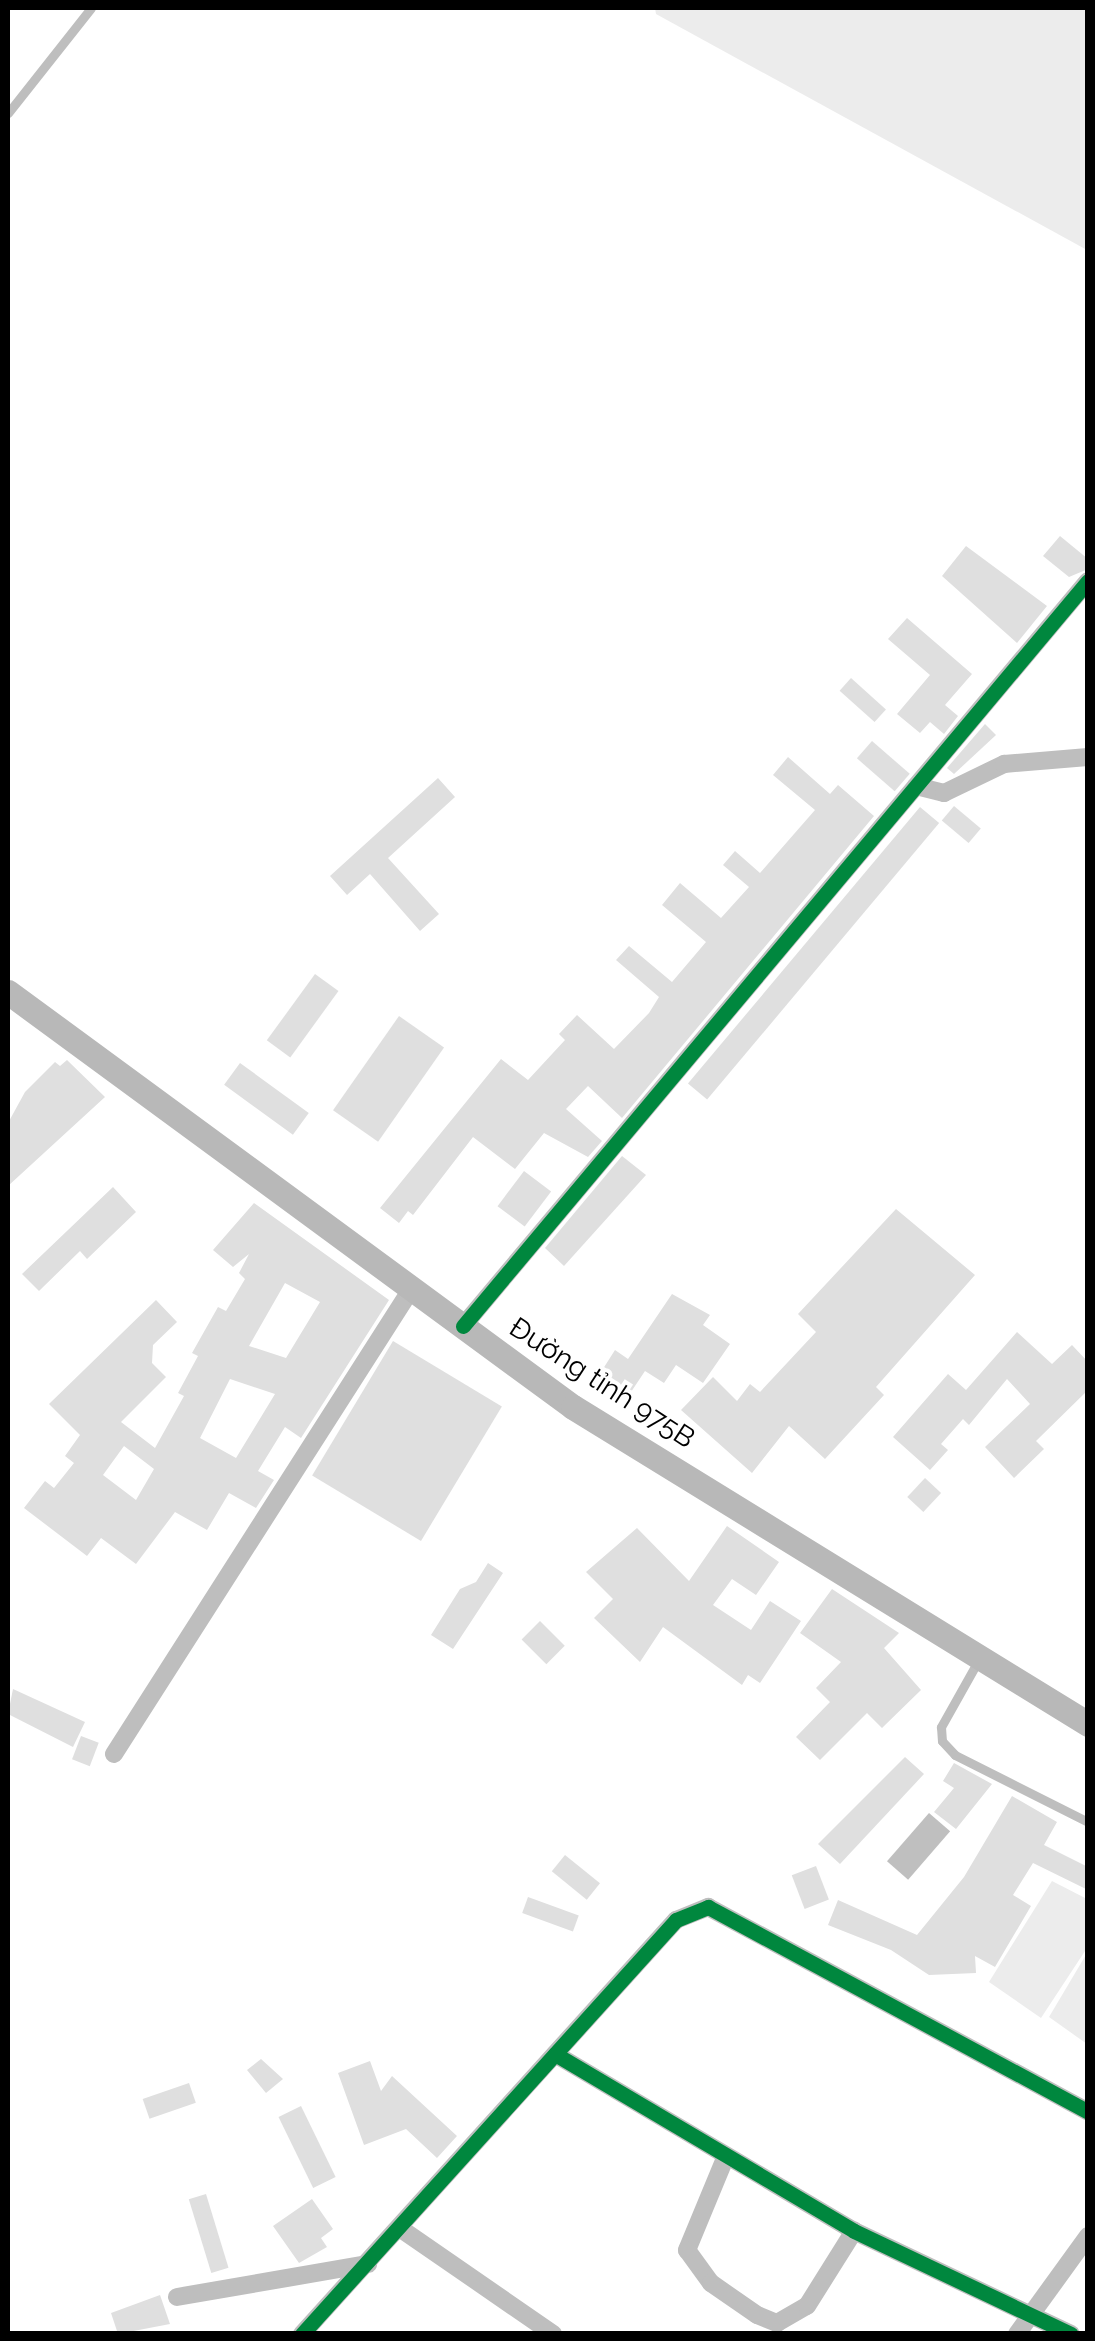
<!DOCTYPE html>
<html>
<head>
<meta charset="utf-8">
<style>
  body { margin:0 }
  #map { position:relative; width:1095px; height:2341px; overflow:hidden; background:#fff; font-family:Raleway,sans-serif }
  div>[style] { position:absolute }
  .green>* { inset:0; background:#ececec }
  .water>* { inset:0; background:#bfbfbf; transform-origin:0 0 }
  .building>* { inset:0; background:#dfdfdf; transform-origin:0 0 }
  .service>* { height:9px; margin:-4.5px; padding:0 4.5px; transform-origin:4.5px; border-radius:4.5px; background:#bebebe }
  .minor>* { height:18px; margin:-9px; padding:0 9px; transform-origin:9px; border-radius:9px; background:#bebebe }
  .secondary>* { height:25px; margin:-12.5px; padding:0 12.5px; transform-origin:12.5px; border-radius:12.5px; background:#b8b8b8 }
  .cycleway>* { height:15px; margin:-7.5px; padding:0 7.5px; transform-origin:7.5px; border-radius:7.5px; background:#00873e }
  span { translate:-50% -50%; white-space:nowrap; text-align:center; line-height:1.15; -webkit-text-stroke:8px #fff; paint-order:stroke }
  .street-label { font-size:28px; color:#000 }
  .frame { position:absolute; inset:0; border:10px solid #000; pointer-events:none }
</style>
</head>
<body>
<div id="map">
  <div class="green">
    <i style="clip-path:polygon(655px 8px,1087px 8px,1087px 250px,656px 14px)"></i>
    <i style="clip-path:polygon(1052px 1881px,1087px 1899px,1087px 1948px,1041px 2018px,989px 1982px)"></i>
    <i style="clip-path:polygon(1087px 1953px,1087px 2044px,1049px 2017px)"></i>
  </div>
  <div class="water">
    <i style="left:929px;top:1813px;width:28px;height:64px;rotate:41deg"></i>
  </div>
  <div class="building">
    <i style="clip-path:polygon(1060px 536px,1088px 559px,1088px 569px,1069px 577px,1043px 556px)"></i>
    <i style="clip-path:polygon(966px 546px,1047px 606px,1017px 643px,942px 576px)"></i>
    <i style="clip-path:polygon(907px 618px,972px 674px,945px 705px,958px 716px,944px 734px,930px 722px,920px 733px,897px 714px,930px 675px,888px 639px)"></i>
    <i style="left:851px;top:678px;width:47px;height:17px;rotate:42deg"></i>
    <i style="clip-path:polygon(985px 724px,996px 735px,954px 774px,947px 768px)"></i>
    <i style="left:872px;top:741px;width:50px;height:23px;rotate:41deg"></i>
    <i style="clip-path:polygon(788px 757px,830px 794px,838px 785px,874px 816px,622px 1118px,588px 1086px,566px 1109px,602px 1141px,588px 1157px,544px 1133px,515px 1169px,473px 1137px,413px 1215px,408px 1211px,399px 1223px,380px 1208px,501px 1059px,528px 1080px,565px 1040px,559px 1034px,577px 1015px,614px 1049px,649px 1013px,659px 997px,616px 960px,629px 946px,672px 982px,706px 942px,662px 905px,680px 883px,721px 918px,749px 887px,723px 865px,735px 851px,760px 873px,794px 834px,815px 810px,773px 775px)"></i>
    <i style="clip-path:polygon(438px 778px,455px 797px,388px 858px,439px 914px,420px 931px,370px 874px,347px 895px,330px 876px)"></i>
    <i style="left:954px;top:806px;width:35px;height:19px;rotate:40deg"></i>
    <i style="left:920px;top:807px;width:25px;height:361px;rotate:40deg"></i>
    <i style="left:315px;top:974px;width:29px;height:82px;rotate:36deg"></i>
    <i style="left:399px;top:1016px;width:55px;height:115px;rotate:35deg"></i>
    <i style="clip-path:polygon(67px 1060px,105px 1097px,8px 1186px,8px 1123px,25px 1092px,55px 1062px,60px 1066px)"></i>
    <i style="left:240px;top:1063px;width:85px;height:27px;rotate:36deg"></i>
    <i style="clip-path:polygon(622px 1156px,646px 1175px,564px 1266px,545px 1248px)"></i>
    <i style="left:524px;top:1171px;width:34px;height:44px;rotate:37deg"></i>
    <i style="clip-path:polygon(113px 1187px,136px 1212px,87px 1259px,80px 1251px,39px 1291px,22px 1274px)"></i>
    <i style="clip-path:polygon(evenodd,254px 1203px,389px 1300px,301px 1438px,285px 1427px,258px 1471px,274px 1480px,256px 1508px,229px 1493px,207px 1530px,175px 1512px,136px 1564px,101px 1538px,87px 1556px,24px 1508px,45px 1481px,54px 1488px,74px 1463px,65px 1456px,80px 1435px,49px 1404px,156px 1300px,177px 1322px,153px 1345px,152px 1363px,166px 1377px,121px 1422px,155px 1448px,184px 1396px,178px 1393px,198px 1356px,192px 1353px,218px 1307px,226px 1311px,245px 1279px,239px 1273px,249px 1254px,233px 1267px,213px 1250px,254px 1203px,285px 1283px,320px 1302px,286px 1358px,249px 1346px,285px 1283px,254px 1203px,230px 1379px,275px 1394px,236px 1458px,200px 1438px,230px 1379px,254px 1203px,124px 1446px,154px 1469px,136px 1500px,103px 1475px,124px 1446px)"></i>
    <i style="clip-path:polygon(896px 1209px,975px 1275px,876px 1387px,884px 1395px,825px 1459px,789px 1426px,752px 1473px,681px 1410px,713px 1377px,737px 1401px,750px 1384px,760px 1392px,816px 1332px,798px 1314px)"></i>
    <i style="clip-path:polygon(672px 1294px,710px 1315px,703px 1325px,730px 1344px,703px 1383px,676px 1365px,664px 1383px,645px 1371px,631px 1392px,601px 1372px,615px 1350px,628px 1359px)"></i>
    <i style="clip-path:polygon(1017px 1332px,1052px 1364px,1072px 1345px,1088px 1362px,1088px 1390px,1036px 1441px,1044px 1449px,1014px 1478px,985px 1447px,1030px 1404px,1007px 1379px,969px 1425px,963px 1419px,941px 1444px,948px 1450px,930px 1470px,893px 1437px,948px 1374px,966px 1390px)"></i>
    <i style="left:393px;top:1341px;width:127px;height:157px;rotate:31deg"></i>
    <i style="left:925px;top:1478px;width:22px;height:26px;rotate:43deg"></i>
    <i style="clip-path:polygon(727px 1526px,779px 1562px,756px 1595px,732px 1579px,713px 1605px,751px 1630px,770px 1601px,801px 1621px,760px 1683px,748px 1675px,742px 1685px,663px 1627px,640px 1662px,594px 1618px,613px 1599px,586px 1572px,637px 1528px,689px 1581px)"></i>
    <i style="clip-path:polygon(488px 1563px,503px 1573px,453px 1649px,431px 1635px,460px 1589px,476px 1582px)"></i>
    <i style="clip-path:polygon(832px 1589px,899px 1633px,884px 1648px,921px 1690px,882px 1728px,867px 1713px,820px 1760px,796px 1737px,830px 1702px,816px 1688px,841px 1662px,800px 1633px)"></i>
    <i style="left:540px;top:1621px;width:35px;height:26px;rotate:45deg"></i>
    <i style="clip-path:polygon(13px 1689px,85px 1722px,73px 1747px,8px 1714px)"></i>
    <i style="left:81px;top:1736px;width:19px;height:25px;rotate:21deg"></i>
    <i style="clip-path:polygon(905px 1757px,924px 1774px,840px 1864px,818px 1844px)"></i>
    <i style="clip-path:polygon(954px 1763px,992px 1784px,956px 1829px,934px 1812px,954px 1788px,943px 1781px)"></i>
    <i style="clip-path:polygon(1012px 1796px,1057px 1822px,1044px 1845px,1088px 1867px,1088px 1890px,1033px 1863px,1013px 1895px,1031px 1906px,995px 1967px,975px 1956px,976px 1973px,929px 1975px,891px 1950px,828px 1925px,838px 1900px,917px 1935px,964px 1877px)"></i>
    <i style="left:565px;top:1855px;width:45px;height:21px;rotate:39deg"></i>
    <i style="left:816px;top:1866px;width:36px;height:26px;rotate:69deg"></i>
    <i style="left:528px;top:1897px;width:54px;height:17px;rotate:20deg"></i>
    <i style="clip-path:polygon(261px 2059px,283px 2079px,266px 2093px,247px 2070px)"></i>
    <i style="clip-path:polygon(370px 2061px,381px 2091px,392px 2076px,457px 2136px,437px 2158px,406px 2129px,364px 2145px,338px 2073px)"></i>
    <i style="left:189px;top:2083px;width:21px;height:49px;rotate:71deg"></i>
    <i style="left:301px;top:2106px;width:79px;height:25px;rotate:64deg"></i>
    <i style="left:206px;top:2194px;width:77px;height:18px;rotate:73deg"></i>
    <i style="clip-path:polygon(312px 2199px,333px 2229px,321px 2238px,327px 2247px,299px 2263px,273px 2226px)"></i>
    <i style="clip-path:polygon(160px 2295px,170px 2324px,118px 2334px,111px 2313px)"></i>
  </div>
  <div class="service">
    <i style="left:8px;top:113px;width:134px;rotate:-51.7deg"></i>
    <i style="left:978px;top:1661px;width:76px;rotate:119.3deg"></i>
    <i style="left:941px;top:1727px;width:14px;rotate:86deg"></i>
    <i style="left:942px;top:1741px;width:19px;rotate:47deg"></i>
    <i style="left:955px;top:1755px;width:149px;rotate:26.7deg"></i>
  </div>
  <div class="minor">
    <i style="left:916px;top:786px;width:29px;rotate:14deg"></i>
    <i style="left:944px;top:793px;width:67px;rotate:-25.8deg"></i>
    <i style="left:1004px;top:764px;width:84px;rotate:-4.8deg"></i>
    <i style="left:463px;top:1326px;width:972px;rotate:-50.01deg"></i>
    <i style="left:114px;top:1754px;width:550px;rotate:-57.41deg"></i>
    <i style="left:555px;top:2054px;width:347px;rotate:30.6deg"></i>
    <i style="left:854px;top:2231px;width:240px;rotate:25.4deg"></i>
    <i style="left:726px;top:2156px;width:102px;rotate:112.5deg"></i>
    <i style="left:687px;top:2250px;width:41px;rotate:54deg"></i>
    <i style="left:711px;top:2283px;width:56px;rotate:34.8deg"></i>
    <i style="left:757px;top:2315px;width:22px;rotate:22deg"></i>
    <i style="left:777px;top:2323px;width:34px;rotate:-30deg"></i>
    <i style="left:807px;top:2306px;width:89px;rotate:-57.9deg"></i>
    <i style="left:401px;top:2229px;width:185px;rotate:34.6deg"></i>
    <i style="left:177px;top:2297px;width:194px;rotate:-9.8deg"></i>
    <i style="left:302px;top:2334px;width:558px;rotate:-47.91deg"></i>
    <i style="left:676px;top:1920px;width:35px;rotate:-22deg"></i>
    <i style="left:708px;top:1907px;width:432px;rotate:28.3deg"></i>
    <i style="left:1017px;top:2334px;width:121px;rotate:-54.1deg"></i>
  </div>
  <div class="secondary">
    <i style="left:8px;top:992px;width:701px;rotate:36.3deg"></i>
    <i style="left:573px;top:1407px;width:605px;rotate:31.61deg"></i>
  </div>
  <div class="cycleway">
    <i style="left:463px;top:1326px;width:972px;rotate:-50.01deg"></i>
    <i style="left:555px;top:2054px;width:347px;rotate:30.6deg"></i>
    <i style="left:854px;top:2231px;width:240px;rotate:25.4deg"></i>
    <i style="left:302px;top:2334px;width:558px;rotate:-47.91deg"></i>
    <i style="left:676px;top:1920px;width:35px;rotate:-22deg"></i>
    <i style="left:708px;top:1907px;width:432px;rotate:28.3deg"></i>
  </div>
  <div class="street-label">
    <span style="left:602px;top:1383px;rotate:33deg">Đường tỉnh 975B</span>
  </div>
  <div class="frame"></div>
</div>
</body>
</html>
